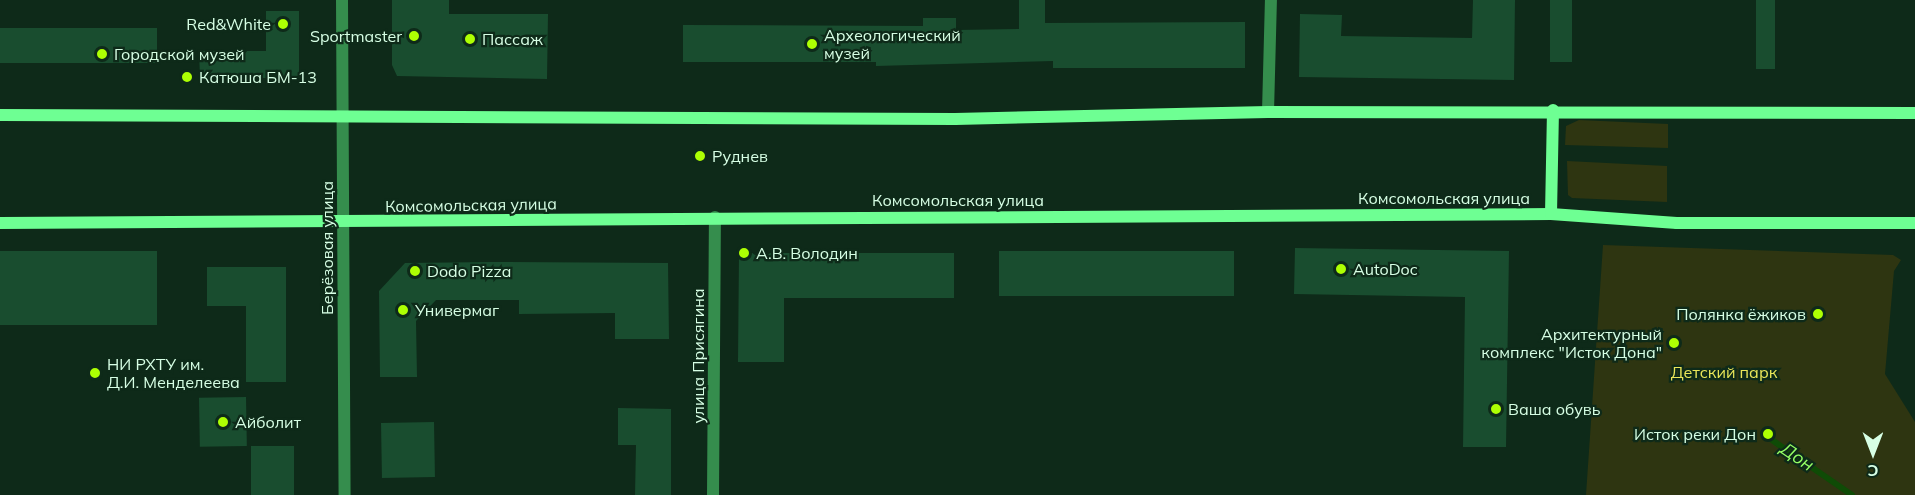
<!DOCTYPE html>
<html>
<head>
<meta charset="utf-8">
<style>
  body { margin:0 }
  #map { position:relative; width:1915px; height:495px; overflow:hidden; background:#0e2a19; font-family:Mulish,sans-serif }
  div>[style] { position:absolute }
  .green>* { inset:0; background:#2e3511 }
  .stream>* { height:6px; margin:-3px; padding:0 3px; transform-origin:3px; border-radius:3px; background:#0f4b06 }
  .building>* { inset:0; background:#194d2f; transform-origin:0 0 }
  .minor>* { height:12px; margin:-6px; padding:0 6px; transform-origin:6px; border-radius:6px; background:#358d4d }
  .tertiary>* { height:12px; margin:-6px; padding:0 6px; transform-origin:6px; border-radius:6px; background:#358d4d }
  .secondary>* { height:12px; margin:-6px; padding:0 6px; transform-origin:6px; border-radius:6px; background:#6eff93 }
  .dots>* { width:16px; height:16px; translate:-50% -50%; box-sizing:border-box; border:3px solid #0e2a19; border-radius:50% }
  span { translate:-50% -50%; white-space:nowrap; text-align:center; line-height:1.15; -webkit-text-stroke:4.5px #0e2a19; paint-order:stroke }
  .poi-label { font-size:16px; color:#d7ffe5 }
  .right { translate:-100% -50%; text-align:right }
  .left { translate:0 -50%; text-align:left }
  .street-label { font-size:16px; color:#d7ffe5 }
  .park-label { font-size:16px; color:#eae759 }
  .water-label { font-size:18px; color:#95ff65; font-style:italic }
  .north { position:absolute; left:1843px; top:423px; width:60px; height:60px; -webkit-text-stroke:4px #0e2a19; paint-order:stroke; rotate:180deg; font-size:16px; font-weight:700; line-height:24px; text-align:center; color:#d7ffe5 }
  .north::after { content:''; display:block; margin:auto; width:21px; height:27px; background:#d7ffe5; clip-path:polygon(50% 0,100% 100%,50% 72%,0 100%) }
</style>
</head>
<body>
<div id="map">
  <div class="green">
    <i style="clip-path:polygon(1579px 120px,1668px 124px,1668px 148px,1565px 145px,1566px 126px)"></i>
    <i style="clip-path:polygon(1567px 161px,1667px 166px,1667px 202px,1572px 198px,1568px 195px)"></i>
    <i style="clip-path:polygon(1603px 245px,1893px 255px,1901px 260px,1894px 271px,1885px 374px,1915px 422px,1915px 495px,1586px 495px)"></i>
  </div>
  <div class="stream">
    <i style="left:1772px;top:440px;width:97px;rotate:34.5deg"></i>
  </div>
  <div class="building">
    <i style="clip-path:polygon(392px 0,449px 0,449px 14px,548px 14px,547px 79px,397px 76px,392px 65px)"></i>
    <i style="clip-path:polygon(1019px 0,1045px 0,1045px 23px,1245px 22px,1245px 68px,1053px 68px,1053px 61px,876px 66px,876px 62px,683px 62px,683px 25px,923px 26px,923px 18px,956px 18px,956px 30px,1019px 29px)"></i>
    <i style="clip-path:polygon(1473px 0,1515px 0,1514px 80px,1299px 77px,1300px 14px,1342px 15px,1341px 36px,1472px 38px)"></i>
    <i style="left:1550px;top:0;width:22px;height:62px"></i>
    <i style="left:1756px;top:0;width:19px;height:69px"></i>
    <i style="clip-path:polygon(266px 11px,299px 11px,299px 78px,200px 78px,199px 51px,266px 51px)"></i>
    <i style="left:0;top:28px;width:157px;height:35px"></i>
    <i style="clip-path:polygon(1295px 248px,1509px 251px,1506px 447px,1463px 447px,1465px 297px,1294px 294px)"></i>
    <i style="left:0;top:251px;width:157px;height:74px"></i>
    <i style="left:1234px;top:251px;width:45px;height:235px;rotate:90deg"></i>
    <i style="clip-path:polygon(739px 253px,954px 253px,954px 298px,784px 298px,784px 362px,738px 362px)"></i>
    <i style="clip-path:polygon(493px 262px,668px 263px,669px 339px,615px 339px,615px 313px,519px 314px,519px 300px,436px 300px,416px 321px,417px 377px,380px 377px,379px 291px,405px 263px)"></i>
    <i style="clip-path:polygon(207px 267px,286px 267px,286px 382px,246px 382px,246px 306px,207px 306px)"></i>
    <i style="left:246px;top:397px;width:49px;height:47px;rotate:89deg"></i>
    <i style="clip-path:polygon(618px 408px,671px 409px,671px 495px,635px 495px,636px 445px,618px 445px)"></i>
    <i style="left:434px;top:422px;width:55px;height:53px;rotate:89deg"></i>
    <i style="left:251px;top:446px;width:43px;height:49px"></i>
  </div>
  <div class="minor">
    <i style="left:1268px;top:112px;width:112px;rotate:-88.5deg"></i>
    <i style="left:713px;top:495px;width:278px;rotate:-89.6deg"></i>
  </div>
  <div class="tertiary">
    <i style="left:342px;top:0;width:495px;rotate:89.7deg"></i>
  </div>
  <div class="secondary">
    <i style="left:0;top:115px;width:955px;rotate:0.24deg"></i>
    <i style="left:955px;top:119px;width:313px;rotate:-1.3deg"></i>
    <i style="left:1268px;top:112px;width:647px;rotate:0.09deg"></i>
    <i style="left:1551px;top:214px;width:104px;rotate:-88.9deg"></i>
    <i style="left:0;top:223px;width:1551px;rotate:-0.33deg"></i>
    <i style="left:1551px;top:214px;width:126px;rotate:4.1deg"></i>
    <i style="left:1677px;top:223px;width:238px"></i>
  </div>
  <div class="dots">
    <i style="left:283px;top:24px;background:#adff03"></i>
    <i style="left:414px;top:36px;background:#adff03"></i>
    <i style="left:470px;top:39px;background:#adff03"></i>
    <i style="left:812px;top:44px;background:#adff03"></i>
    <i style="left:102px;top:54px;background:#adff03"></i>
    <i style="left:187px;top:77px;background:#adff03"></i>
    <i style="left:700px;top:156px;background:#adff03"></i>
    <i style="left:744px;top:253px;background:#adff03"></i>
    <i style="left:1341px;top:269px;background:#adff03"></i>
    <i style="left:415px;top:271px;background:#adff03"></i>
    <i style="left:403px;top:310px;background:#adff03"></i>
    <i style="left:1818px;top:314px;background:#adff03"></i>
    <i style="left:1674px;top:343px;background:#adff03"></i>
    <i style="left:95px;top:373px;background:#adff03"></i>
    <i style="left:1496px;top:409px;background:#adff03"></i>
    <i style="left:223px;top:422px;background:#adff03"></i>
    <i style="left:1768px;top:434px;background:#adff03"></i>
  </div>
  <div class="poi-label">
    <span class="right" style="left:271px;top:24px">Red&amp;White</span>
    <span class="left" style="left:824px;top:44px">Археологический<br>музей</span>
    <span class="right" style="left:402px;top:36px">Sportmaster</span>
    <span class="left" style="left:482px;top:39px">Пассаж</span>
    <span class="left" style="left:114px;top:54px">Городской музей</span>
    <span class="left" style="left:199px;top:77px">Катюша БМ-13</span>
    <span class="left" style="left:712px;top:156px">Руднев</span>
    <span class="left" style="left:756px;top:253px">А.В. Володин</span>
    <span class="left" style="left:1353px;top:269px">AutoDoc</span>
    <span class="left" style="left:427px;top:271px">Dodo Pizza</span>
    <span class="left" style="left:415px;top:310px">Универмаг</span>
    <span class="right" style="left:1806px;top:314px">Полянка ёжиков</span>
    <span class="right" style="left:1662px;top:343px">Архитектурный<br>комплекс "Исток Дона"</span>
    <span class="left" style="left:107px;top:373px">НИ РХТУ им.<br>Д.И. Менделеева</span>
    <span class="left" style="left:1508px;top:409px">Ваша обувь</span>
    <span class="left" style="left:235px;top:422px">Айболит</span>
    <span class="right" style="left:1756px;top:434px">Исток реки Дон</span>
  </div>
  <div class="street-label">
    <span style="left:1444px;top:198px">Комсомольская улица</span>
    <span style="left:958px;top:200px">Комсомольская улица</span>
    <span style="left:471px;top:205px;rotate:-1deg">Комсомольская улица</span>
    <span style="left:327px;top:248px;rotate:-90deg">Берёзовая улица</span>
    <span style="left:698px;top:356px;rotate:-90deg">улица Присягина</span>
  </div>
  <div class="park-label">
    <span style="left:1724px;top:372px">Детский парк</span>
  </div>
  <div class="water-label">
    <span style="left:1797px;top:457px;rotate:34deg">Дон</span>
  </div>
  <div class="north">С</div>
</div>
</body>
</html>
